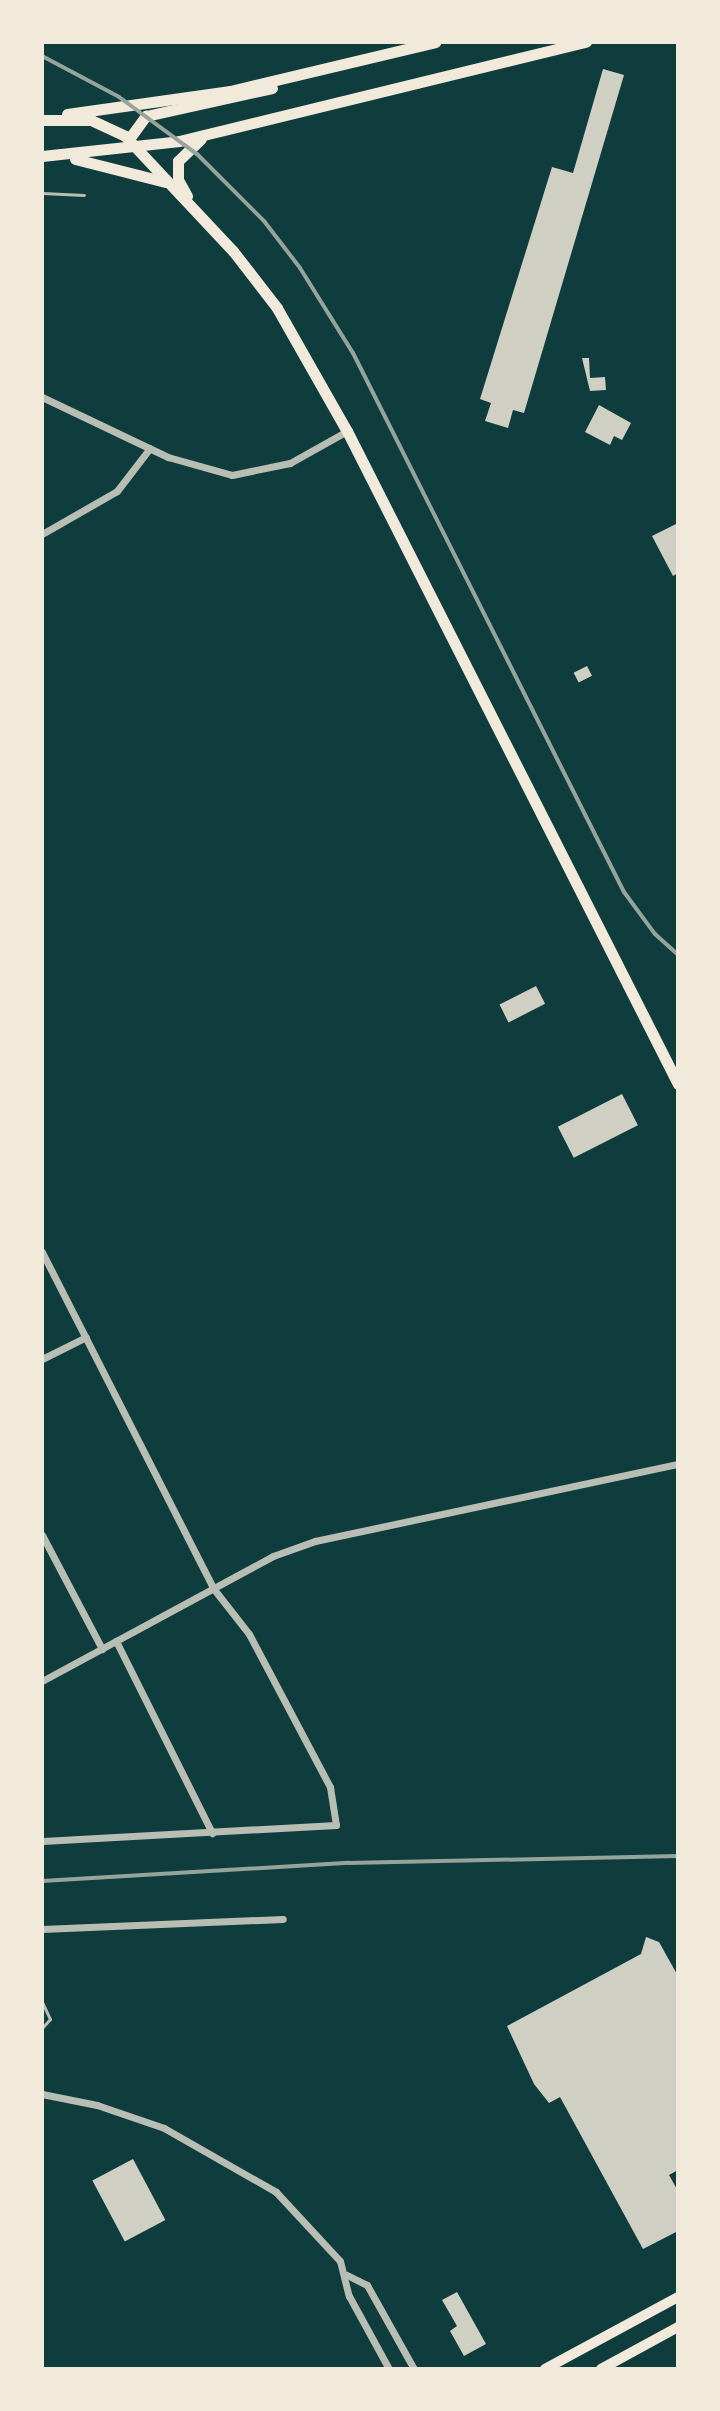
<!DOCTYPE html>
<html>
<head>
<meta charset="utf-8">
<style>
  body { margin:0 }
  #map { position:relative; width:720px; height:2411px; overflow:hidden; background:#0f3d3e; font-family:Poppins,sans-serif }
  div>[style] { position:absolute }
  .building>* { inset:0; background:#cfcfc3; transform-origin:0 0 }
  .service>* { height:3px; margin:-1.5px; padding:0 1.5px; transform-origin:1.5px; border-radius:1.5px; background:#b8beb3 }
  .minor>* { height:7px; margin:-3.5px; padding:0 3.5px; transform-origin:3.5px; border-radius:3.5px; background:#b8beb3 }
  .secondary>* { height:10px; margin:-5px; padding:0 5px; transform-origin:5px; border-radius:5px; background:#f1e9da }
  .primary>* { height:11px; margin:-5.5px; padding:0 5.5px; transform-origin:5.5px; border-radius:5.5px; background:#f1e9da }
  .rail>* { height:4px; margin:-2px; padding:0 2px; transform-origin:2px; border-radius:2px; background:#97a49c }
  span { translate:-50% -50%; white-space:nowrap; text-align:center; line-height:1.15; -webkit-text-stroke:8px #f1e9da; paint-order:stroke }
  .frame { position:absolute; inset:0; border:44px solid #f1e9da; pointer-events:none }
</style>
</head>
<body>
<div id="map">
  <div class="building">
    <i style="clip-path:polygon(603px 69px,624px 75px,524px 413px,513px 410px,508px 428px,485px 421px,491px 403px,480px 399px,552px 167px,573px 173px)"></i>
    <i style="clip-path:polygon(582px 358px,589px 358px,590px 378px,605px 377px,606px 390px,590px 391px)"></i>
    <i style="clip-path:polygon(599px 405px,631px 423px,622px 440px,614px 436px,610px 445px,585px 432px)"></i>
    <i style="clip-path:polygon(678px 523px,678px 573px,673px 576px,652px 536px)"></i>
    <i style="left:587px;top:666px;width:11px;height:15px;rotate:63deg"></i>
    <i style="left:536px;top:986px;width:20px;height:41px;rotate:63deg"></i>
    <i style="left:622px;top:1094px;width:35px;height:72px;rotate:63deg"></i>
    <i style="clip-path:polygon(646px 1937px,659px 1942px,678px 1976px,678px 2170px,669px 2175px,678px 2191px,678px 2231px,643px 2249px,560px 2097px,549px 2103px,534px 2084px,507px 2026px,641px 1954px)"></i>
    <i style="left:133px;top:2159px;width:69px;height:46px;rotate:62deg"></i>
    <i style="clip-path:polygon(457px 2292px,486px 2344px,464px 2356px,450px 2331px,457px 2326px,442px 2300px)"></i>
  </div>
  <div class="service">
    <i style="left:42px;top:193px;width:42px;rotate:2.7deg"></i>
    <i style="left:42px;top:2002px;width:19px;rotate:65deg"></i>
    <i style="left:50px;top:2019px;width:12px;rotate:132deg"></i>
  </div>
  <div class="minor">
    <i style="left:42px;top:397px;width:140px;rotate:25.5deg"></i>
    <i style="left:168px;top:457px;width:66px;rotate:15.7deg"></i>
    <i style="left:232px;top:475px;width:59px;rotate:-11.7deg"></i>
    <i style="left:290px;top:463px;width:65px;rotate:-29.3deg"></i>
    <i style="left:42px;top:534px;width:86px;rotate:-29.8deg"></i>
    <i style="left:117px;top:491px;width:54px;rotate:-52.5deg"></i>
    <i style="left:42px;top:1252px;width:377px;rotate:63deg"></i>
    <i style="left:213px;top:1588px;width:58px;rotate:52deg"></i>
    <i style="left:249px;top:1634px;width:173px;rotate:62.1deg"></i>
    <i style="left:330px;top:1787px;width:38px;rotate:81deg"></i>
    <i style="left:336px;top:1825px;width:294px;rotate:176.9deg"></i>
    <i style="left:42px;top:1359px;width:49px;rotate:-26.6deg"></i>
    <i style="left:42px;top:1535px;width:129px;rotate:62.2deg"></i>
    <i style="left:116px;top:1641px;width:215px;rotate:63.4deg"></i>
    <i style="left:42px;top:1681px;width:263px;rotate:-28.4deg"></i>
    <i style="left:273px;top:1556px;width:45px;rotate:-19.7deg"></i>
    <i style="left:315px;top:1541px;width:371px;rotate:-12deg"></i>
    <i style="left:42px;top:1929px;width:241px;rotate:-2.4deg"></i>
    <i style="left:42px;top:2094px;width:56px;rotate:11.3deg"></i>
    <i style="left:97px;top:2105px;width:71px;rotate:18.9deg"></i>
    <i style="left:164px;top:2128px;width:129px;rotate:29.7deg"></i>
    <i style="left:276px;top:2192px;width:94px;rotate:47.2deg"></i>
    <i style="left:340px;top:2261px;width:36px;rotate:76deg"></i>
    <i style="left:349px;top:2296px;width:83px;rotate:61.3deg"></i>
    <i style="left:347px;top:2275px;width:22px;rotate:27deg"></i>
    <i style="left:367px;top:2285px;width:96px;rotate:60.8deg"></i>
  </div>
  <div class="secondary">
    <i style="left:545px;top:2369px;width:151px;rotate:-28.4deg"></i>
    <i style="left:601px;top:2369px;width:88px;rotate:-28.6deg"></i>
  </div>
  <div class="primary">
    <i style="left:67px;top:114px;width:165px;rotate:-8deg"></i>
    <i style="left:230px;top:91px;width:211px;rotate:-13.4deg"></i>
    <i style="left:42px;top:120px;width:49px"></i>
    <i style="left:91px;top:120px;width:38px;rotate:25deg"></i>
    <i style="left:125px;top:136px;width:158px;rotate:46.8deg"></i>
    <i style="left:233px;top:251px;width:72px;rotate:52.3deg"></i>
    <i style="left:277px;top:308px;width:142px;rotate:60.4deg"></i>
    <i style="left:347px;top:431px;width:732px;rotate:63.12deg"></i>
    <i style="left:129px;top:139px;width:29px;rotate:-54deg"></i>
    <i style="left:146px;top:116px;width:129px;rotate:-12.5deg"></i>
    <i style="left:42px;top:156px;width:138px;rotate:-6.2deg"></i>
    <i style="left:179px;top:141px;width:419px;rotate:-13.7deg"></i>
    <i style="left:75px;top:159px;width:94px;rotate:14.2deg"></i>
    <i style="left:187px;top:196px;width:18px;rotate:-119deg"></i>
    <i style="left:178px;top:180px;width:19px;rotate:-90deg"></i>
    <i style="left:178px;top:161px;width:32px;rotate:-44deg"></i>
  </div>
  <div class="rail">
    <i style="left:42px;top:56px;width:87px;rotate:28deg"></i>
    <i style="left:119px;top:97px;width:97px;rotate:36.2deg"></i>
    <i style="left:197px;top:154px;width:95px;rotate:45deg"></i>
    <i style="left:264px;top:221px;width:59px;rotate:52.5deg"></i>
    <i style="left:300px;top:268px;width:100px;rotate:58.1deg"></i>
    <i style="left:353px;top:353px;width:603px;rotate:63.31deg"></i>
    <i style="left:624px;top:892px;width:52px;rotate:53.6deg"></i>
    <i style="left:655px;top:934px;width:31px;rotate:42deg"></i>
    <i style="left:42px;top:1881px;width:307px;rotate:-3.4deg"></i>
    <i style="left:348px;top:1863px;width:330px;rotate:-1.2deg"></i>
  </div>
  <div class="frame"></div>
</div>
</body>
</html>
